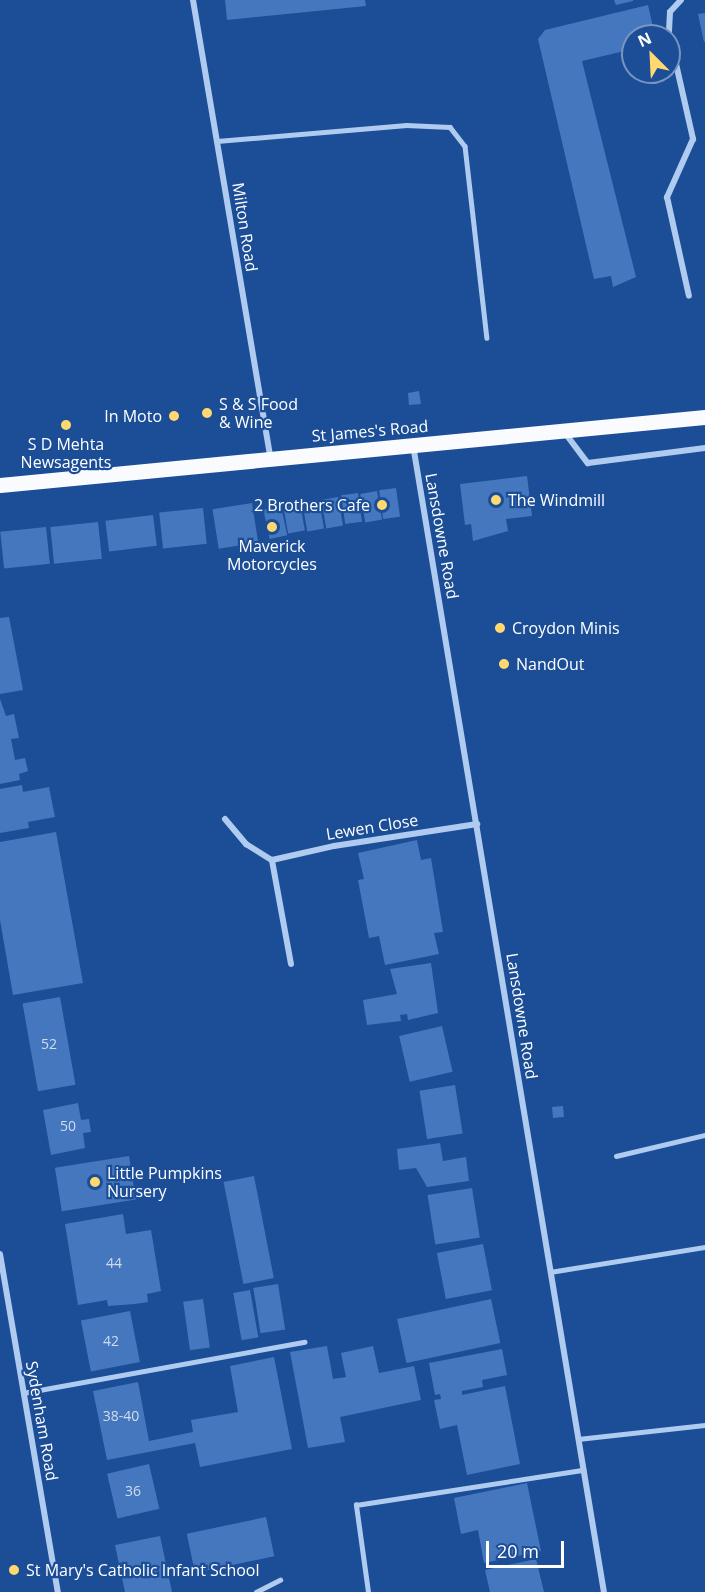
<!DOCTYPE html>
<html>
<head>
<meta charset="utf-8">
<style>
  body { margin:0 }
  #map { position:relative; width:705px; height:1592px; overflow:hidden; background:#1c4e97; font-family:"Open Sans",sans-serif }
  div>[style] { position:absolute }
  .building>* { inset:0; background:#4577be; transform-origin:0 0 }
  .service>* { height:4.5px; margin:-2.25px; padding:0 2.25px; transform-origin:2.25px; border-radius:2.25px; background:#b0cbf0 }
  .minor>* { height:6px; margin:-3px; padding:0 3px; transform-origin:3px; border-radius:3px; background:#b0cbf0 }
  .primary>* { height:15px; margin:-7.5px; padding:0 7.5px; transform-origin:7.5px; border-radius:7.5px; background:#f9fbff }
  .dots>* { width:16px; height:16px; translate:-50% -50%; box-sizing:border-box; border:3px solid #1c4e97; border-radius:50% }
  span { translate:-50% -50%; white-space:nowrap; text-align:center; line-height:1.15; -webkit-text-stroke:4.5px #1c4e97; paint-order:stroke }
  .number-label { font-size:14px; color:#d0ddef }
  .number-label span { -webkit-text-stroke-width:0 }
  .street-label { font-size:16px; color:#fff }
  .poi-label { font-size:16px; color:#fff }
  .left { translate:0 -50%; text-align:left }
  .right { translate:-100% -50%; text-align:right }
  .north { position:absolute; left:621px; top:24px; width:60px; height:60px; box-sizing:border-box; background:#1c4e97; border:2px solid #7795c1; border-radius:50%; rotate:336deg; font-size:16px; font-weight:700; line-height:24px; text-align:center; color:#fff }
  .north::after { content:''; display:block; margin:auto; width:21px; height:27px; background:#ffd96f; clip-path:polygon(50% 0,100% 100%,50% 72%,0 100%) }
  .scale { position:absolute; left:486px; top:1541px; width:78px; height:27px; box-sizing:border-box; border:3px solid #fff; border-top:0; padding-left:8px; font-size:18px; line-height:21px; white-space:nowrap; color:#fff; -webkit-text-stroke:4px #1c4e97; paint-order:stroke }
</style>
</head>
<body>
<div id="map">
  <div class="building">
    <i style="clip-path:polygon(225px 0,365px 0,366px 6px,227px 20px)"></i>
    <i style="clip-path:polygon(614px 0,633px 0,633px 1px,616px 5px)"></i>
    <i style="clip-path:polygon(648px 5px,655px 36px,633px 36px,633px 49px,582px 61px,636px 277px,613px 287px,611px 276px,594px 279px,538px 39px,545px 30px)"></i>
    <i style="clip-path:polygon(705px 13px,705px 42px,704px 42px,698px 14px)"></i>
    <i style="clip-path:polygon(419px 391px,421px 404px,409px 405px,408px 393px)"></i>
    <i style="clip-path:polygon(527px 476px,532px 516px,506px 519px,508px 531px,473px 541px,471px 524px,465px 525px,460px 484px)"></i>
    <i style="left:396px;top:488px;width:29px;height:17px;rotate:82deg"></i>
    <i style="left:377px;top:491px;width:29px;height:17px;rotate:80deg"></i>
    <i style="left:358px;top:493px;width:29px;height:17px;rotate:82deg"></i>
    <i style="left:338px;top:497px;width:29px;height:17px;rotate:80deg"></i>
    <i style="left:319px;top:500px;width:29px;height:17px;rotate:80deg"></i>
    <i style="left:252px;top:503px;width:40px;height:40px;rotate:81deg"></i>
    <i style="left:300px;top:503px;width:28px;height:17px;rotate:80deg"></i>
    <i style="left:281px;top:506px;width:30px;height:18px;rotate:78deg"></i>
    <i style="left:203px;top:508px;width:36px;height:44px;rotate:84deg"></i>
    <i style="left:153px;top:515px;width:31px;height:48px;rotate:83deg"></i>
    <i style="left:98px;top:522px;width:37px;height:48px;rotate:84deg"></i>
    <i style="left:46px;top:527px;width:37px;height:46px;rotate:84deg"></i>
    <i style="clip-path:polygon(9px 617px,23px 690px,0 694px,0 618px)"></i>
    <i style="clip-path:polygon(0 699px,6px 716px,14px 714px,19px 738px,11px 739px,15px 760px,25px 758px,28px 771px,19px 774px,20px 780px,0 784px)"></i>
    <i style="clip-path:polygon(22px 785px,23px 792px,49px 787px,55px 817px,28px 822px,29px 828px,0 833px,0 789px)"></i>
    <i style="clip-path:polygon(56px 832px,83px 983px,13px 995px,0 920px,0 842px)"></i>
    <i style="clip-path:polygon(417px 840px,421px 860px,431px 858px,443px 932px,434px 933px,439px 954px,385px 965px,379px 936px,369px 938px,358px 880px,364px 879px,358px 853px)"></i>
    <i style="clip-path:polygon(431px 963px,438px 1013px,408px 1020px,407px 1014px,400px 1015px,401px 1021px,367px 1025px,363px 1000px,397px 994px,390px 969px)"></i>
    <i style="left:60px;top:997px;width:89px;height:38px;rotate:80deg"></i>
    <i style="left:442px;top:1026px;width:47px;height:44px;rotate:77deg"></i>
    <i style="left:455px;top:1085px;width:49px;height:36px;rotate:81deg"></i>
    <i style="clip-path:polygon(78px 1103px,81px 1120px,89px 1119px,91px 1132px,83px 1133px,85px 1148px,51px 1155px,43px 1110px)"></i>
    <i style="left:563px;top:1106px;width:11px;height:11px;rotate:85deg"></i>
    <i style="clip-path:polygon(440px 1143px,443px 1161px,466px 1157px,469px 1181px,427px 1187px,416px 1168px,399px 1170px,397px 1149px)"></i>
    <i style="left:129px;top:1156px;width:44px;height:75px;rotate:81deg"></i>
    <i style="left:254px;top:1176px;width:104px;height:31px;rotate:79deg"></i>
    <i style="left:472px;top:1188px;width:50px;height:45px;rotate:81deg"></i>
    <i style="clip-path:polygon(123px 1214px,126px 1234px,151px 1230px,161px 1291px,147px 1294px,148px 1302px,135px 1304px,108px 1306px,107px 1300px,78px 1305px,65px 1224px)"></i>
    <i style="left:483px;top:1244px;width:47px;height:47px;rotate:79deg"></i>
    <i style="left:278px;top:1284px;width:46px;height:25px;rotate:81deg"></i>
    <i style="left:250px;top:1290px;width:48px;height:17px;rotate:80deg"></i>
    <i style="left:203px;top:1299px;width:49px;height:20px;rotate:82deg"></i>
    <i style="left:491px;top:1299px;width:45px;height:96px;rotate:78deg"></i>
    <i style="left:130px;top:1311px;width:52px;height:50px;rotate:79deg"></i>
    <i style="clip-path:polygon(327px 1346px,333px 1379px,346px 1377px,341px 1353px,373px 1346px,379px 1373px,414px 1366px,421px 1400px,340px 1417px,345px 1442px,308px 1448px,290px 1352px)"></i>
    <i style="clip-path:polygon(502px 1349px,507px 1375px,482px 1380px,483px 1387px,462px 1391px,462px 1395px,505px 1386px,520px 1464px,467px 1475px,457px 1425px,440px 1429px,434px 1400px,441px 1399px,440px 1394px,435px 1395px,429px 1363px)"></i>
    <i style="clip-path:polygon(274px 1357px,292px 1449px,200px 1467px,195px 1443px,107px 1460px,93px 1391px,138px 1382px,149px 1441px,193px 1432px,191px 1420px,238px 1412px,230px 1366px)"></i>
    <i style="left:149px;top:1464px;width:46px;height:43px;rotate:77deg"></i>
    <i style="clip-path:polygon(527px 1483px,541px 1551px,484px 1563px,478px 1530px,461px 1534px,454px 1498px)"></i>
    <i style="left:266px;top:1517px;width:40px;height:81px;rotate:78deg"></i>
    <i style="clip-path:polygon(160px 1536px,172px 1592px,125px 1592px,115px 1545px)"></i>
    <i style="clip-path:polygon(536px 1559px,544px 1592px,490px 1592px,485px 1570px)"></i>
  </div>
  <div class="service">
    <i style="left:217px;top:141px;width:190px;rotate:-4.8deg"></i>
    <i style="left:406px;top:125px;width:44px;rotate:2.6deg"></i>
    <i style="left:450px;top:127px;width:24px;rotate:52deg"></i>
    <i style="left:465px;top:146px;width:193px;rotate:83.5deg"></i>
    <i style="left:616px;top:1156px;width:91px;rotate:-13.3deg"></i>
    <i style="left:550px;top:1272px;width:157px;rotate:-9.2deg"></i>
    <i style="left:23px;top:1393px;width:286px;rotate:-10.3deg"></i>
    <i style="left:578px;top:1439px;width:128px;rotate:-6.3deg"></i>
    <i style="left:256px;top:1592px;width:27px;rotate:-27deg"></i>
    <i style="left:368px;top:1592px;width:88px;rotate:-97.9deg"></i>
    <i style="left:356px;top:1505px;width:230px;rotate:-8.8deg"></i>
  </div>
  <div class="minor">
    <i style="left:193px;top:0;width:463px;rotate:80.4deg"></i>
    <i style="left:681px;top:0;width:16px;rotate:133deg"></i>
    <i style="left:670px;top:12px;width:21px;rotate:93deg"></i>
    <i style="left:669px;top:33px;width:109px;rotate:77.2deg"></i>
    <i style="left:693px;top:139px;width:64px;rotate:114.1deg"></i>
    <i style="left:667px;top:197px;width:101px;rotate:77.5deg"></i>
    <i style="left:565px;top:433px;width:38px;rotate:53deg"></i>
    <i style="left:588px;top:463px;width:118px;rotate:-7.3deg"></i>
    <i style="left:413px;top:445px;width:1163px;rotate:80.55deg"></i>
    <i style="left:225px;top:819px;width:33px;rotate:50deg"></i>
    <i style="left:246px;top:844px;width:31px;rotate:32deg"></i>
    <i style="left:291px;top:964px;width:106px;rotate:-100.4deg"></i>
    <i style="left:272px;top:860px;width:64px;rotate:-12.7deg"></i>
    <i style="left:334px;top:846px;width:145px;rotate:-8.7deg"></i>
    <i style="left:0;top:1254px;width:343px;rotate:80.3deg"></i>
  </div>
  <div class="primary">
    <i style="left:0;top:485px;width:708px;rotate:-5.51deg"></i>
  </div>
  <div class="dots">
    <i style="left:207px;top:413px;background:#ffd96f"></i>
    <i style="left:174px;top:416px;background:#ffd96f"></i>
    <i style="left:66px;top:425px;background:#ffd96f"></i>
    <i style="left:496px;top:500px;background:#ffd96f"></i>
    <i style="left:382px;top:505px;background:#ffd96f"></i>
    <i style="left:272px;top:527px;background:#ffd96f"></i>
    <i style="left:500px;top:628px;background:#ffd96f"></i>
    <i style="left:504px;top:664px;background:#ffd96f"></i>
    <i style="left:95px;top:1182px;background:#ffd96f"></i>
    <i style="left:14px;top:1570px;background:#ffd96f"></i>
  </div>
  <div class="number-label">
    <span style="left:49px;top:1044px">52</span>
    <span style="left:68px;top:1126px">50</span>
    <span style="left:114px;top:1263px">44</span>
    <span style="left:111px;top:1341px">42</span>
    <span style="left:121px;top:1416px">38-40</span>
    <span style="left:133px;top:1491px">36</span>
  </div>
  <div class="street-label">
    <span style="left:245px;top:227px;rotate:81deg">Milton Road</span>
    <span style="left:370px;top:431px;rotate:-5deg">St James's Road</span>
    <span style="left:442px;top:536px;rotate:80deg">Lansdowne Road</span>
    <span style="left:372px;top:827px;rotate:-9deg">Lewen Close</span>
    <span style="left:522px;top:1016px;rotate:81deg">Lansdowne Road</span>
    <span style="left:42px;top:1421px;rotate:80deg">Sydenham Road</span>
  </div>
  <div class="poi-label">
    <span class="left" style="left:219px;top:413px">S &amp; S Food<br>&amp; Wine</span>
    <span class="right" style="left:162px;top:416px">In Moto</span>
    <span style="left:66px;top:453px">S D Mehta<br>Newsagents</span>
    <span class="left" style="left:508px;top:500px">The Windmill</span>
    <span class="right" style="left:370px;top:505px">2 Brothers Cafe</span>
    <span style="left:272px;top:555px">Maverick<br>Motorcycles</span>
    <span class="left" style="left:512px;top:628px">Croydon Minis</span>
    <span class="left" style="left:516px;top:664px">NandOut</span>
    <span class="left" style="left:107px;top:1182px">Little Pumpkins<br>Nursery</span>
    <span class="left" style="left:26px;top:1570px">St Mary's Catholic Infant School</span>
  </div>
  <div class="north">N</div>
  <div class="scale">20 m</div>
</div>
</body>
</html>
